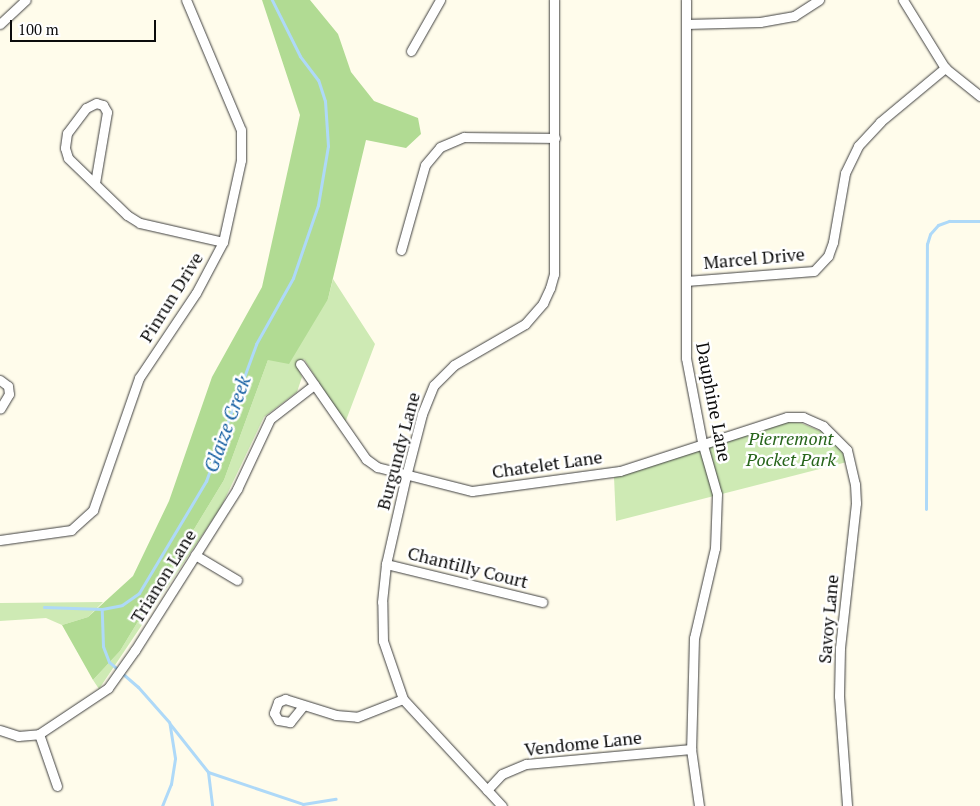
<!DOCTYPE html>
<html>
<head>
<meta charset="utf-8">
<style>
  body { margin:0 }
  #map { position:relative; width:980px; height:806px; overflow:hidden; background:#fffceb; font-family:"PT Serif",serif }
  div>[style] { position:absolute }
  .green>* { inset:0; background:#ceeab4 }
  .forest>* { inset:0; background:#b1db93 }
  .stream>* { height:3px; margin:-1.5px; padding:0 1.5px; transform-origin:1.5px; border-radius:1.5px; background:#aed9f8 }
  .roads { filter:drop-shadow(0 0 1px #3f3f3f) drop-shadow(0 0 1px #3f3f3f) }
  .street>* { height:9px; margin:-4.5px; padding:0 4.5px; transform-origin:4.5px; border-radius:4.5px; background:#fff }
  span { translate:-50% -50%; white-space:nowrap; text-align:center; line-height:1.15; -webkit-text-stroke:5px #fff; paint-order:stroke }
  .street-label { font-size:18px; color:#0c0c0c }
  .park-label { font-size:18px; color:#27651b; font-style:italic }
  .water-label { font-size:19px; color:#125da1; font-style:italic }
  .scale { position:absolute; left:10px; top:20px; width:146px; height:22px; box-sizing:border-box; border:2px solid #0c0c0c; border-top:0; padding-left:6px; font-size:15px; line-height:18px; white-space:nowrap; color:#0c0c0c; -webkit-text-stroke:4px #fff; paint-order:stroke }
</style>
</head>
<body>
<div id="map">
  <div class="green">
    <i style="clip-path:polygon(333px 279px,375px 344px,345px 423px,304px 359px,297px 366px,302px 377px,297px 392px,264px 417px,221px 507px,99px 689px,93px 680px,120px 651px,224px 480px,268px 360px,328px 299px)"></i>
    <i style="clip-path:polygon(787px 422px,801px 423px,825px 433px,841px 450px,847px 462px,616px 521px,614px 477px)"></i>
    <i style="clip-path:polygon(103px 602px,88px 617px,62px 625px,46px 618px,0 621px,0 603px)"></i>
  </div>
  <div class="forest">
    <i style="clip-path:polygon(262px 0,310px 0,338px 34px,351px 72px,374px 101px,418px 118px,421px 134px,406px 148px,366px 140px,328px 299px,289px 364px,268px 360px,224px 480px,120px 651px,93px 680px,62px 625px,88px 617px,133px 576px,169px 501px,212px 377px,262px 287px,300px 115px)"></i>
  </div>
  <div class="stream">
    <i style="left:926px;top:509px;width:265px;rotate:-89.8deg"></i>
    <i style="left:927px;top:244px;width:10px;rotate:-73deg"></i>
    <i style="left:930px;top:234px;width:12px;rotate:-48deg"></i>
    <i style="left:938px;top:225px;width:12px;rotate:-20deg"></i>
    <i style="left:949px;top:221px;width:31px"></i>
    <i style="left:44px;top:607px;width:58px;rotate:2deg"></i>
    <i style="left:170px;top:724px;width:61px;rotate:51.6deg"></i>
    <i style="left:208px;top:772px;width:100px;rotate:18.6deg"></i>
    <i style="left:303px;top:804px;width:33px;rotate:-9deg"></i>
    <i style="left:208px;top:772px;width:34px;rotate:83deg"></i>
    <i style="left:162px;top:806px;width:24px;rotate:-68deg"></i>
    <i style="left:171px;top:784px;width:26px;rotate:-81deg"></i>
    <i style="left:175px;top:758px;width:36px;rotate:-99deg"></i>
    <i style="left:169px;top:722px;width:47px;rotate:-131.5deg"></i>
    <i style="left:138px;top:687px;width:38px;rotate:-139deg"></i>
    <i style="left:109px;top:662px;width:17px;rotate:-111deg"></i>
    <i style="left:103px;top:646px;width:37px;rotate:-92deg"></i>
    <i style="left:102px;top:609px;width:20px;rotate:-11deg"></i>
    <i style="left:122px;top:605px;width:21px;rotate:-35deg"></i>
    <i style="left:139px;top:593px;width:131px;rotate:-59.1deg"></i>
    <i style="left:206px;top:481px;width:146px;rotate:-69.9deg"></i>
    <i style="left:256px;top:344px;width:76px;rotate:-60.7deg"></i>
    <i style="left:293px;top:278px;width:77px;rotate:-71.1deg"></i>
    <i style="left:318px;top:205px;width:60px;rotate:-80.4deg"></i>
    <i style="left:328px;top:146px;width:45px;rotate:-93.8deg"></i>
    <i style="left:325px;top:101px;width:22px;rotate:-108deg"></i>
    <i style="left:318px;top:80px;width:30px;rotate:-127deg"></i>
    <i style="left:300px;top:56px;width:63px;rotate:-116.6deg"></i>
  </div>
  <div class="roads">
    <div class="street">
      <i style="left:686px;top:0;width:358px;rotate:90deg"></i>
      <i style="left:686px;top:358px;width:86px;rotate:79.2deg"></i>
      <i style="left:702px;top:442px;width:54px;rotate:73.9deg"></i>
      <i style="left:717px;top:494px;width:54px;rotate:92.1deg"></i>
      <i style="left:715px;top:548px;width:92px;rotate:103.1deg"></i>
      <i style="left:694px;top:638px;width:111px;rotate:91.5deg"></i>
      <i style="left:691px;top:749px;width:58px;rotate:82deg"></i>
      <i style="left:903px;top:0;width:80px;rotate:58.3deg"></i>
      <i style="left:945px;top:68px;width:45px;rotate:38.7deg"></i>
      <i style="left:0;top:24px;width:35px;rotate:-43deg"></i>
      <i style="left:686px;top:24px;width:74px;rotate:-1.5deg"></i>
      <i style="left:760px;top:22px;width:35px;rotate:-10deg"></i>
      <i style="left:794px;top:16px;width:30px;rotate:-33deg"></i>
      <i style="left:411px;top:51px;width:59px;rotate:-60.4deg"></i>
      <i style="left:95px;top:183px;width:72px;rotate:-80.4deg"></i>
      <i style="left:107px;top:112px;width:8px;rotate:-120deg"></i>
      <i style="left:103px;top:105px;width:7px;rotate:-164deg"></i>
      <i style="left:96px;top:103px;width:11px;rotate:153deg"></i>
      <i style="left:86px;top:108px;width:31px;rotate:127deg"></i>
      <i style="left:67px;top:133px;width:15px;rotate:98deg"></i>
      <i style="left:65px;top:148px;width:10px;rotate:73deg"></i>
      <i style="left:68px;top:158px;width:82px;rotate:44deg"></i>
      <i style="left:127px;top:215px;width:15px;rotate:32deg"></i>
      <i style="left:140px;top:223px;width:85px;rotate:12.9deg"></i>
      <i style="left:401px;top:250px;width:88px;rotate:-74.2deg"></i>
      <i style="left:425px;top:165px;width:23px;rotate:-50deg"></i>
      <i style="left:440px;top:147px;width:26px;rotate:-23deg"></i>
      <i style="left:464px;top:137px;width:91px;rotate:0.6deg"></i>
      <i style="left:686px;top:281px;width:128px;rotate:-4.5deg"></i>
      <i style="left:814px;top:271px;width:21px;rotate:-47deg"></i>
      <i style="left:828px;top:256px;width:15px;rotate:-70deg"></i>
      <i style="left:833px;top:242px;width:70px;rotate:-80.1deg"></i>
      <i style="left:845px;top:173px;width:30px;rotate:-64deg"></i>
      <i style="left:858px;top:146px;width:33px;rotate:-47deg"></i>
      <i style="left:880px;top:122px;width:85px;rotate:-39.7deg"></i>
      <i style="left:300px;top:364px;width:116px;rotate:55.2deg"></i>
      <i style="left:366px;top:459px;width:14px;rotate:36deg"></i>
      <i style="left:377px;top:467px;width:98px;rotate:14.2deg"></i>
      <i style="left:472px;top:491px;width:149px;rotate:-7.7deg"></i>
      <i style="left:620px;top:471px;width:176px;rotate:-17.9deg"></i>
      <i style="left:787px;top:417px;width:16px"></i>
      <i style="left:803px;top:417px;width:22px;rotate:24deg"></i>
      <i style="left:823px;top:426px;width:34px;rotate:45deg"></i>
      <i style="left:847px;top:450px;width:35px;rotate:77deg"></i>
      <i style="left:855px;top:484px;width:19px;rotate:87deg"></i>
      <i style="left:856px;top:503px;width:146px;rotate:96.3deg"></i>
      <i style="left:840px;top:648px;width:48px;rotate:91.2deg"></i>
      <i style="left:839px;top:696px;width:110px;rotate:85.8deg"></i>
      <i style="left:0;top:380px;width:10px;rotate:37deg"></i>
      <i style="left:8px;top:386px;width:8px;rotate:83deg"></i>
      <i style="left:9px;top:394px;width:17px;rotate:121deg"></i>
      <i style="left:0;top:540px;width:72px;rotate:-8deg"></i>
      <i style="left:71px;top:530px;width:30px;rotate:-42deg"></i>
      <i style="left:93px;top:510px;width:140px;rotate:-70.8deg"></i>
      <i style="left:139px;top:378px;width:102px;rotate:-56.2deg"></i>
      <i style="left:196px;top:293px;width:58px;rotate:-62.1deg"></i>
      <i style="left:223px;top:242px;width:84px;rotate:-77.6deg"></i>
      <i style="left:241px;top:160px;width:30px;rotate:-90deg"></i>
      <i style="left:241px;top:130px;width:141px;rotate:-112.9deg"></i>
      <i style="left:195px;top:555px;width:49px;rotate:30.8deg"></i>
      <i style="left:386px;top:564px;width:161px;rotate:13.7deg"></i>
      <i style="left:303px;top:706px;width:21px;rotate:129deg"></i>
      <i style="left:290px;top:722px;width:12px;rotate:-171deg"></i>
      <i style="left:278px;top:720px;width:8px;rotate:-120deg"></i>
      <i style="left:274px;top:713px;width:12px;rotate:-70deg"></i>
      <i style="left:278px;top:702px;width:8px;rotate:-23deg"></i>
      <i style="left:285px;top:699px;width:53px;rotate:17.4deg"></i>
      <i style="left:336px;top:715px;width:21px;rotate:5deg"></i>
      <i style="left:357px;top:717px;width:49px;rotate:-21.4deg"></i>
      <i style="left:0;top:730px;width:19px;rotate:18deg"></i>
      <i style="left:18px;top:736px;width:21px;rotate:-5deg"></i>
      <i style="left:39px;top:734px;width:83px;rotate:-33.7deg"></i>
      <i style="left:108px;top:688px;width:47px;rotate:-54.6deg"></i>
      <i style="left:135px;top:650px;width:191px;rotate:-57.6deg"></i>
      <i style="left:237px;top:489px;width:77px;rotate:-64.8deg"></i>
      <i style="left:270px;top:419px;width:56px;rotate:-37.7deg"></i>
      <i style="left:39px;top:734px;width:55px;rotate:70.9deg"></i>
      <i style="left:487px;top:790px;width:22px;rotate:-47deg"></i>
      <i style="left:502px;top:774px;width:26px;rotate:-23deg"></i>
      <i style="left:526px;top:764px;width:166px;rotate:-5.2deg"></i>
      <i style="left:502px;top:806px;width:146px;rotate:-132.8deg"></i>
      <i style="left:403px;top:699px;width:61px;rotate:-109deg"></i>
      <i style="left:383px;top:641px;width:39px;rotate:-91deg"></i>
      <i style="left:382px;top:602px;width:38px;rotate:-84deg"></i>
      <i style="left:386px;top:564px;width:90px;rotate:-77.2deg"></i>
      <i style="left:406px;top:476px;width:64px;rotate:-75.5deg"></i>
      <i style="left:422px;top:414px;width:31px;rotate:-68deg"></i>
      <i style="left:434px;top:385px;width:28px;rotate:-45deg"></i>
      <i style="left:454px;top:365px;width:82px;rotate:-30deg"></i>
      <i style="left:525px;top:324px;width:28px;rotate:-49deg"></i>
      <i style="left:543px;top:303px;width:17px;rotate:-65deg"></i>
      <i style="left:550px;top:288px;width:15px;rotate:-74deg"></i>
      <i style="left:554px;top:274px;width:274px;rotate:-90deg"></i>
    </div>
  </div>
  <div class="street-label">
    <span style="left:754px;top:258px;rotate:-5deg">Marcel Drive</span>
    <span style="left:171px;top:297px;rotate:-58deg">Pinrun Drive</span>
    <span style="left:714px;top:402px;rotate:79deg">Dauphine Lane</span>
    <span style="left:398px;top:451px;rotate:-75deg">Burgundy Lane</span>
    <span style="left:547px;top:464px;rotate:-8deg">Chatelet Lane</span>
    <span style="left:468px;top:567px;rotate:14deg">Chantilly Court</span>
    <span style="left:163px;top:576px;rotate:-58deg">Trianon Lane</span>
    <span style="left:828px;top:619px;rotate:-85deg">Savoy Lane</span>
    <span style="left:583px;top:743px;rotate:-6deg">Vendome Lane</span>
  </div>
  <div class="park-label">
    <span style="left:791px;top:449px">Pierremont<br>Pocket Park</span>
  </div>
  <div class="water-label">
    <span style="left:227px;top:424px;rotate:-70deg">Glaize Creek</span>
  </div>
  <div class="scale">100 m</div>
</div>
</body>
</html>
